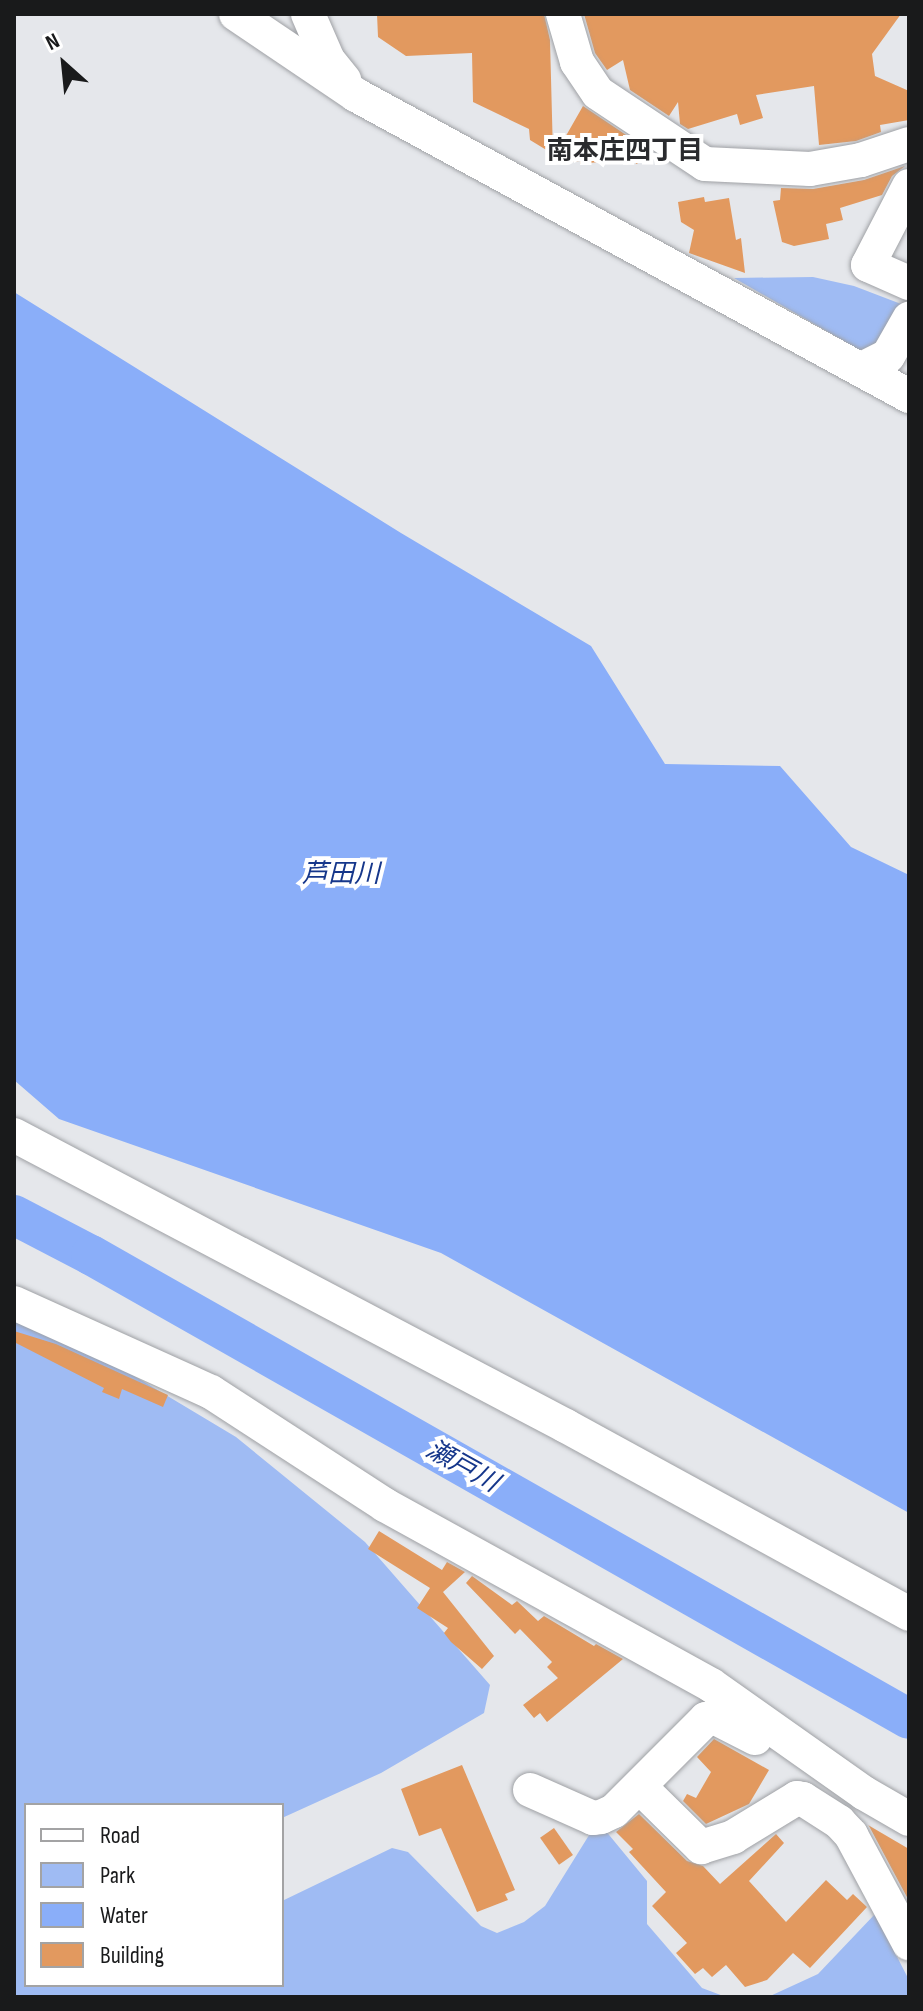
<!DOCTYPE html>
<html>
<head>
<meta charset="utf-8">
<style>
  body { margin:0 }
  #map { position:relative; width:923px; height:2011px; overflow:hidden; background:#e5e7eb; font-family:"Sofia Sans Condensed","Noto Sans JP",sans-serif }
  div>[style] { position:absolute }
  .green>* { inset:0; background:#9fbbf3 }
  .water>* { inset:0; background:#8aaef9 }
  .river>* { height:40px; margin:-20px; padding:0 20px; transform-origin:20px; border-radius:20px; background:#8aaef9 }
  .building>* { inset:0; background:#e2995f; transform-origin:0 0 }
  .roads { filter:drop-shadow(0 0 2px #9fa1a5) drop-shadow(0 0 2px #9fa1a5) }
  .minor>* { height:34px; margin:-17px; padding:0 17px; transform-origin:17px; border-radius:17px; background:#fff }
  span { translate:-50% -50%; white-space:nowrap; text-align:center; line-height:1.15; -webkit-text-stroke:8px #fff; paint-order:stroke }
  .neighbourhood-label { font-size:26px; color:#2a2b2e; font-weight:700 }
  .water-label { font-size:26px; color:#16378b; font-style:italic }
  .frame { position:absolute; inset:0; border:16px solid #191a1b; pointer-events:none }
  .legend { position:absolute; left:24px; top:1803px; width:260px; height:184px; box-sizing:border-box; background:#fff; border:2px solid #a3a3a4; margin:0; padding:10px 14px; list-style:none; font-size:24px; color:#191a1b }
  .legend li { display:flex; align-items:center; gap:16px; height:40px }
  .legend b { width:40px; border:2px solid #a3a3a4 }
  .north { position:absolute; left:24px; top:24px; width:80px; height:80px; -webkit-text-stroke:6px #fff; paint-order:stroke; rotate:333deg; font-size:22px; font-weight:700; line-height:32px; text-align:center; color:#191a1b }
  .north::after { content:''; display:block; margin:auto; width:28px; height:36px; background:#191a1b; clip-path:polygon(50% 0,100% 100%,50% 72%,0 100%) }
</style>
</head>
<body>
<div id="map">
  <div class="green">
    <i style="clip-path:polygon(813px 277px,854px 286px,909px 307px,877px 360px,734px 278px)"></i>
    <i style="clip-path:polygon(14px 1304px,236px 1437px,365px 1542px,490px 1685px,484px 1713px,381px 1773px,282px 1818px,282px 1805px,26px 1805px,26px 1985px,282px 1985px,282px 1901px,392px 1848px,408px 1852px,481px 1926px,497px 1933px,524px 1922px,545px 1906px,591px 1832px,605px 1830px,647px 1881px,647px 1924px,702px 1988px,726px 1997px,14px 1997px)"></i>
    <i style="clip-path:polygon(875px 1914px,909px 1980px,909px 1997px,768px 1997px,818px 1974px)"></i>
  </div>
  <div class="water">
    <i style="clip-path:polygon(14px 292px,401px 533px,591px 646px,665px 764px,780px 766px,851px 847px,909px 875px,909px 1513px,441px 1253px,59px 1119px,14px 1080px)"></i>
  </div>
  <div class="river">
    <i style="left:14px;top:1215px;width:87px;rotate:27.5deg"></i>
    <i style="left:91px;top:1255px;width:940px;rotate:29.56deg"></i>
  </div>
  <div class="building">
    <i style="clip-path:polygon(377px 14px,544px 14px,550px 40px,553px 154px,530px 140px,529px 129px,473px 102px,472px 53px,406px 56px,378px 37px)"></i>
    <i style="clip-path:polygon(584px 14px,901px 14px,872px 54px,875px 76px,909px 91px,909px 120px,880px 125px,881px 132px,856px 141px,819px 145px,814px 86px,756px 95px,763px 118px,740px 125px,737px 114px,688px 129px,680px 124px,678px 102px,669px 116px,630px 90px,623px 60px,607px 70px,595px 53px)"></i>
    <i style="clip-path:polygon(583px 106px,647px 149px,637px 164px,627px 158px,623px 163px,605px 152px,599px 162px,580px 164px,580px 161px,565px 162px,555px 155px)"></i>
    <i style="clip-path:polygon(905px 166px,892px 176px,882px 195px,840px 208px,843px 220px,826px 224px,829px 239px,794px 246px,782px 242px,773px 201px,780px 200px,781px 188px,813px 189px,864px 180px)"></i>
    <i style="clip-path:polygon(704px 197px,705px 202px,729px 198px,736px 240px,741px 238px,745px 273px,689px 253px,694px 230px,681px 222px,678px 202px)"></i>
    <i style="clip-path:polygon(14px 1331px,56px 1344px,168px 1395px,163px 1407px,122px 1389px,119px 1399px,102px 1392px,104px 1388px,14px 1342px)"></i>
    <i style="clip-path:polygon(379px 1531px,442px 1570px,447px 1562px,465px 1572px,443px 1592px,494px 1656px,482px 1669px,451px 1642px,444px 1633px,448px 1628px,417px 1608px,430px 1588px,368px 1549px)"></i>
    <i style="clip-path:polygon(472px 1576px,512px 1605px,517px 1601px,538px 1621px,544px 1616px,594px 1646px,596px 1644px,623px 1659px,547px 1722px,540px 1713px,534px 1718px,523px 1705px,558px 1678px,547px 1667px,552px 1662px,520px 1629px,515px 1634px,466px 1583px)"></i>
    <i style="clip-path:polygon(714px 1739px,769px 1770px,749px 1804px,706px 1824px,683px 1801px,687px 1794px,696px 1798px,711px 1772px,697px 1757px)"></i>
    <i style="clip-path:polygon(462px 1765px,515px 1890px,505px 1894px,508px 1900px,477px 1912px,441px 1828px,419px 1836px,401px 1789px)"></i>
    <i style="clip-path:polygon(639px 1814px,687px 1861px,703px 1866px,720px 1884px,776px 1834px,784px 1843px,749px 1881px,786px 1922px,826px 1880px,847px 1900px,853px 1894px,867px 1907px,810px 1968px,793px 1953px,767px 1980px,745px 1987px,726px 1965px,712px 1977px,703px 1968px,695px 1974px,676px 1953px,687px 1943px,652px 1906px,666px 1892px,629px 1852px,633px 1849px,616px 1832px)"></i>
    <i style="clip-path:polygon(868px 1825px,909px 1849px,909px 1901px,869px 1826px)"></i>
    <i style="left:554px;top:1828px;width:33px;height:17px;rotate:55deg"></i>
  </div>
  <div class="roads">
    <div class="minor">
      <i style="left:236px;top:14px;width:145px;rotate:34deg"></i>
      <i style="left:356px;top:95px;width:630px;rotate:28.56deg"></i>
      <i style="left:308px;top:14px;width:50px;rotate:66.5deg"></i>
      <i style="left:328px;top:60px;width:26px;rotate:51deg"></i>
      <i style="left:563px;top:14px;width:50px;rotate:73.7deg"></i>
      <i style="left:577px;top:62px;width:37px;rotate:56deg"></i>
      <i style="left:598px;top:93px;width:128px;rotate:33.6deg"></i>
      <i style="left:705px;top:164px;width:105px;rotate:2.7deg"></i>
      <i style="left:810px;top:169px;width:52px;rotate:-10deg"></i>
      <i style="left:861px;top:160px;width:51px;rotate:-18.4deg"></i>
      <i style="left:909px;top:186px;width:89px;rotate:117.4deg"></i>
      <i style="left:868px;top:265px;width:45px;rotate:23.7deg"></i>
      <i style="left:862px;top:369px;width:29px;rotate:-27deg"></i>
      <i style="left:888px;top:356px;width:43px;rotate:-60.4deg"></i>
      <i style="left:14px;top:1135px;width:624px;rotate:27.8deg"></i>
      <i style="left:566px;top:1426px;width:391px;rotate:28.7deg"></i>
      <i style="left:14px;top:1303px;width:216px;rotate:24.3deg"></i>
      <i style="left:211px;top:1392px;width:207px;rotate:33deg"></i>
      <i style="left:385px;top:1505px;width:372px;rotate:28.9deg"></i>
      <i style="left:711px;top:1685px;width:187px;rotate:35.2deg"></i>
      <i style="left:864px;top:1793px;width:52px;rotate:30deg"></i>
      <i style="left:640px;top:1787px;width:86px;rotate:44.5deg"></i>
      <i style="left:701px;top:1847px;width:34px;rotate:-17deg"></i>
      <i style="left:733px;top:1837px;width:75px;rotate:-31.4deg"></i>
      <i style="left:797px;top:1798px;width:6px;rotate:9deg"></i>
      <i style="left:803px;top:1799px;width:43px;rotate:32.6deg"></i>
      <i style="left:839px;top:1822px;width:18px;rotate:47deg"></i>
      <i style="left:851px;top:1835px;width:123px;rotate:61.8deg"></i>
      <i style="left:530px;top:1790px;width:69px;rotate:24deg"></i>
      <i style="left:593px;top:1818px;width:8px;rotate:-7deg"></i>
      <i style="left:601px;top:1817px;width:14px;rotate:-25deg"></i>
      <i style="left:614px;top:1811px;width:130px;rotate:-45deg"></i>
      <i style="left:706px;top:1719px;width:10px;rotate:-6deg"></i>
      <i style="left:716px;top:1718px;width:44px;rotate:27.1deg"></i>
    </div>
  </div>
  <div class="neighbourhood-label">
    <span style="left:625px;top:152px">南本庄四丁目</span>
  </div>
  <div class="water-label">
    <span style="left:341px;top:875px">芦田川</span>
    <span style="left:462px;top:1467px;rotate:29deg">瀬戸川</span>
  </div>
  <div class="frame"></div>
  <ul class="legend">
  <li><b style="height:10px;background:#fff"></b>Road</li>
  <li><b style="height:22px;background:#9fbbf3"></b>Park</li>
  <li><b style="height:22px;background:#8aaef9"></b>Water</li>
  <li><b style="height:22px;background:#e2995f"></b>Building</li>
  </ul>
  <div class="north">N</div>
</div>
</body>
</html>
